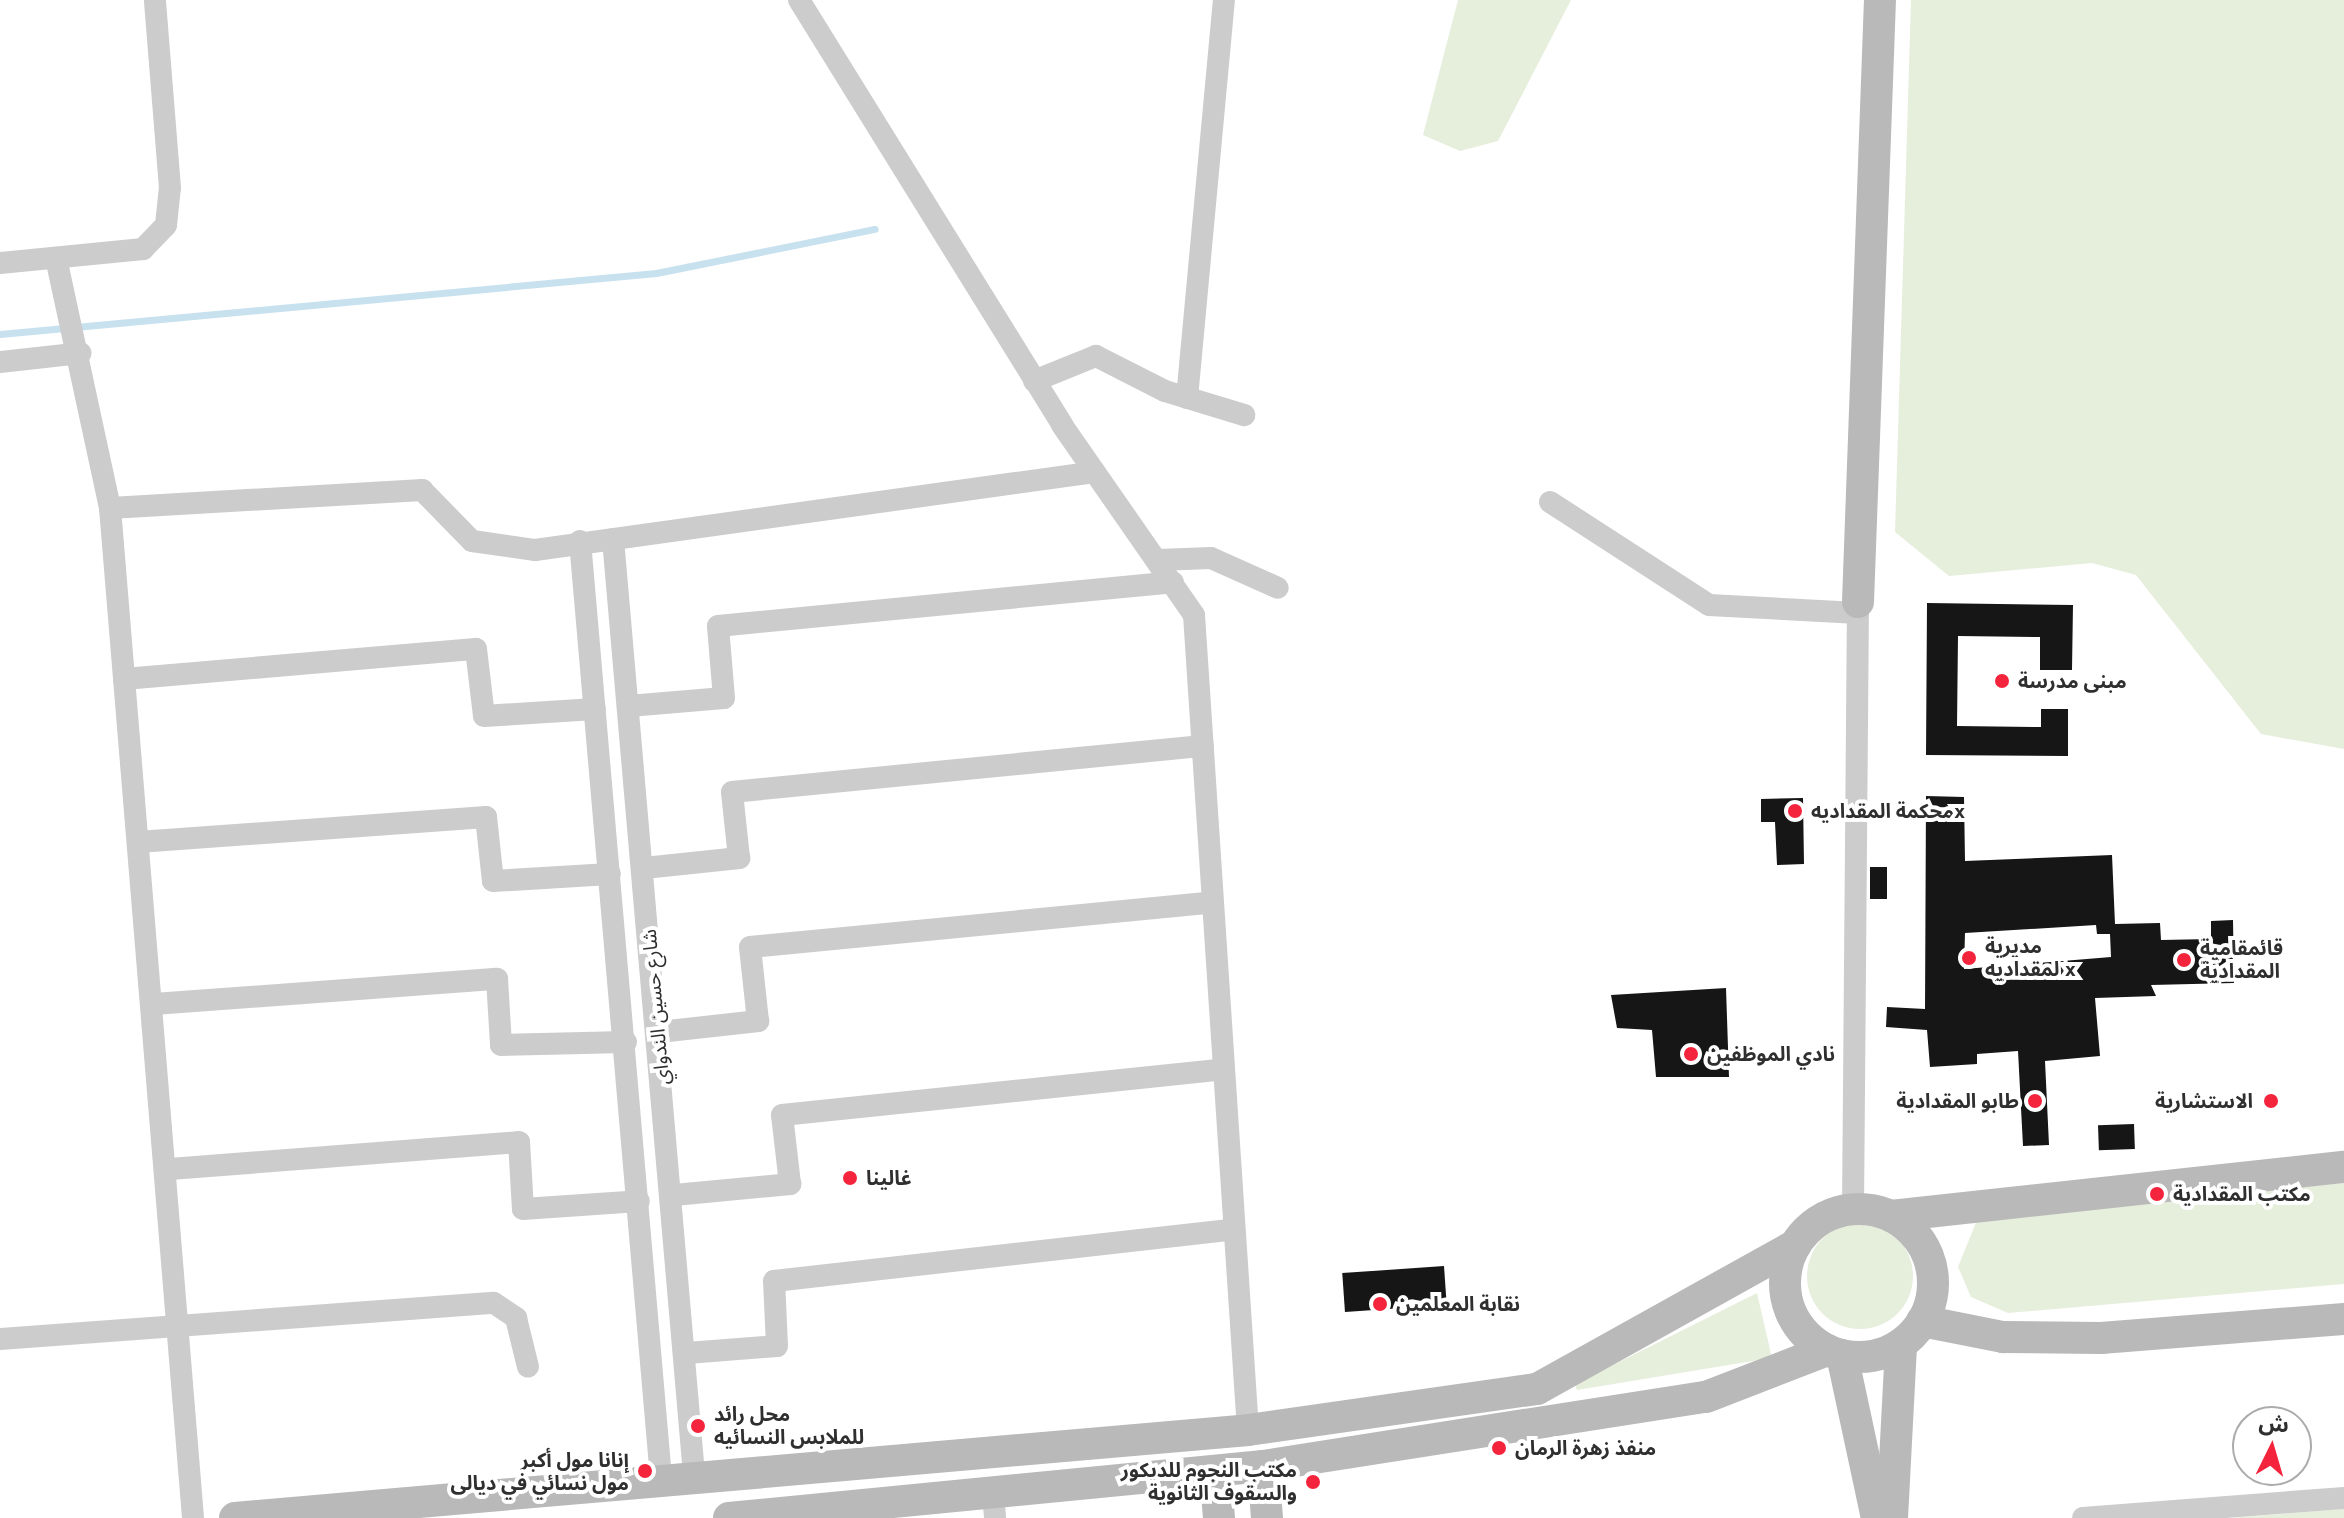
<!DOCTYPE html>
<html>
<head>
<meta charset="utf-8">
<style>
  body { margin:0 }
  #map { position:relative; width:2344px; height:1518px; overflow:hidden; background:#fff; font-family:Figtree,"Noto Sans Arabic",sans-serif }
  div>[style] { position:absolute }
  .green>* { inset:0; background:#e6eedc }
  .round { border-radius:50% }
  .stream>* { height:7px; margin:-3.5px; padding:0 3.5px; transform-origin:3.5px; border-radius:3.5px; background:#c7e1ef }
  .building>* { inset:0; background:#161616; transform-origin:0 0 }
  .street>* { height:22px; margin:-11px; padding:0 11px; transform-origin:11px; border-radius:11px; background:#ccc }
  .secondary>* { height:32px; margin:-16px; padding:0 16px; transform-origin:16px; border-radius:16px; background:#b9b9b9 }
  .secondary>.ring { margin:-16px; padding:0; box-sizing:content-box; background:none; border:32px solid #b9b9b9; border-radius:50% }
  .dots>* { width:22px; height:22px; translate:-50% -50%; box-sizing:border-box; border:4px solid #fff; border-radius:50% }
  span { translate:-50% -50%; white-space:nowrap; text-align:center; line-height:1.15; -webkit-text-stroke:8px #fff; paint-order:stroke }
  .poi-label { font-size:20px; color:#2f2f2f; font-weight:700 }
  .left { translate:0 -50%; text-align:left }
  .right { translate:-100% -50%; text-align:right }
  .street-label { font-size:20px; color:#2f2f2f }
  .north { position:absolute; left:2232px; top:1406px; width:80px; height:80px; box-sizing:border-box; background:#fff; border:2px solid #acacac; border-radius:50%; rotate:5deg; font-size:22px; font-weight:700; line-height:32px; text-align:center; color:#2f2f2f }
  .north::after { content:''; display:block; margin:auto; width:28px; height:36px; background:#f4243d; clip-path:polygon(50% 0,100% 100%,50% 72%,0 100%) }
</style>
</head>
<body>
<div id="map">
  <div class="green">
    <i style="clip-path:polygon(1458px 0,1571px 0,1498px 141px,1460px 151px,1423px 135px)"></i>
    <i style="clip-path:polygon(1911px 0,2344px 0,2344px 749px,2261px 734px,2136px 575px,2092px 563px,1949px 576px,1895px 532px)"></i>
    <i style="clip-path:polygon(2344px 1183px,2344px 1284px,2008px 1313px,1971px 1297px,1958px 1267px,1977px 1220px)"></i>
    <i class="round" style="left:1807px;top:1223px;width:106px;height:106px"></i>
    <i style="clip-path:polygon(1757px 1293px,1771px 1354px,1765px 1359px,1577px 1390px,1575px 1384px)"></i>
    <i style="clip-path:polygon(2344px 1509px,2344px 1518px,2230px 1518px)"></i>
  </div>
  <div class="stream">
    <i style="left:0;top:334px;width:659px;rotate:-5.31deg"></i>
    <i style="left:656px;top:273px;width:223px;rotate:-11.4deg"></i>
  </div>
  <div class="building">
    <i style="clip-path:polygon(1927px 603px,2073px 605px,2072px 670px,2040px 670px,2040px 637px,1958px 636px,1957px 726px,2041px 727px,2041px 709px,2068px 709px,2068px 756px,1926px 755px)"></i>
    <i style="clip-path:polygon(evenodd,1926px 796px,1964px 797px,1965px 861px,2112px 855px,2115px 924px,2160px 923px,2161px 940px,2211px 939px,2211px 921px,2233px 920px,2234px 983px,2151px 985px,2156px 996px,2095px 998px,2100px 1056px,2045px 1061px,2049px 1145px,2023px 1146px,2018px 1051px,1977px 1054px,1977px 1064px,1930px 1067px,1927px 1030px,1886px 1027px,1887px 1007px,1925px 1009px,1926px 796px,2096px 925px,2097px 934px,2110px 934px,2111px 957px,1964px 969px,1965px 933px,2096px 925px)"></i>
    <i style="clip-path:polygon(1803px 798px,1804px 864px,1777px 865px,1775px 822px,1761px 822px,1761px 799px)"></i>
    <i style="left:1870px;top:867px;width:17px;height:32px"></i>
    <i style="clip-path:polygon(1726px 988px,1729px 1077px,1656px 1077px,1652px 1030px,1617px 1028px,1611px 995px)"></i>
    <i style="left:2134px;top:1124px;width:25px;height:36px;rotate:88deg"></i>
    <i style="left:1444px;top:1266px;width:39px;height:102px;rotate:86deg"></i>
  </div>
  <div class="street">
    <i style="left:799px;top:0;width:500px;rotate:58.2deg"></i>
    <i style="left:1062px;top:425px;width:231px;rotate:55.2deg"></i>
    <i style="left:1194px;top:615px;width:817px;rotate:86.21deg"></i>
    <i style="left:56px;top:258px;width:256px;rotate:77.8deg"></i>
    <i style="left:110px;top:508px;width:1013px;rotate:85.3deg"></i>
    <i style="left:0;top:263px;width:144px;rotate:-5.6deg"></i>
    <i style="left:143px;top:249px;width:33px;rotate:-46deg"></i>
    <i style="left:166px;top:225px;width:37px;rotate:-84deg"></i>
    <i style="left:170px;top:188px;width:189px;rotate:-94.6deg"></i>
    <i style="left:0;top:362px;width:81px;rotate:-6.3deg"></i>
    <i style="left:1034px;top:381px;width:67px;rotate:-22deg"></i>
    <i style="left:1096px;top:356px;width:77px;rotate:26.9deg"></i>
    <i style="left:1165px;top:391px;width:83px;rotate:16.9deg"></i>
    <i style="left:1187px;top:398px;width:400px;rotate:-84.7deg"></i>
    <i style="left:1550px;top:502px;width:189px;rotate:32.9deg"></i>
    <i style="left:1709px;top:605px;width:149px;rotate:3.1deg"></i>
    <i style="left:110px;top:508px;width:313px;rotate:-3.3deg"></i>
    <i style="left:422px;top:490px;width:71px;rotate:45.6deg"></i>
    <i style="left:472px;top:541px;width:64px;rotate:8.1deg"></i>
    <i style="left:535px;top:550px;width:565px;rotate:-7.93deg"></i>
    <i style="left:613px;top:539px;width:939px;rotate:85.05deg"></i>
    <i style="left:580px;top:541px;width:940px;rotate:85.06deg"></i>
    <i style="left:1158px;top:560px;width:53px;rotate:-2.2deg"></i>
    <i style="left:1211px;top:558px;width:73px;rotate:24.1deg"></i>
    <i style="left:124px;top:679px;width:353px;rotate:-4.9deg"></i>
    <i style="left:476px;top:649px;width:67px;rotate:83.2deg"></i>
    <i style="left:484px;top:716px;width:111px;rotate:-3.6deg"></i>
    <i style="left:629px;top:706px;width:95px;rotate:-4.8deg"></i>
    <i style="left:724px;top:698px;width:72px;rotate:-94.8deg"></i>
    <i style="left:718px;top:626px;width:457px;rotate:-5.5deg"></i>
    <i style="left:138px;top:842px;width:349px;rotate:-4.1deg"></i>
    <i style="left:486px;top:817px;width:64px;rotate:83.8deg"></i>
    <i style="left:493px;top:881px;width:117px;rotate:-3.4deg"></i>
    <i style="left:644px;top:868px;width:96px;rotate:-6deg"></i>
    <i style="left:739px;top:858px;width:66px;rotate:-96.1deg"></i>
    <i style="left:732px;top:792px;width:473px;rotate:-5.6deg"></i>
    <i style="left:154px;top:1004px;width:344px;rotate:-4.2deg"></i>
    <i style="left:497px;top:979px;width:66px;rotate:86.5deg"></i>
    <i style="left:501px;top:1045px;width:125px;rotate:-1.4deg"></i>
    <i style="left:659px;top:1032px;width:100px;rotate:-6.3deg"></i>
    <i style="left:758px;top:1021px;width:74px;rotate:-96.2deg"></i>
    <i style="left:750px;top:947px;width:461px;rotate:-5.5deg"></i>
    <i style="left:170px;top:1169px;width:350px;rotate:-4.4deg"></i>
    <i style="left:519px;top:1142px;width:67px;rotate:86.6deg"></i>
    <i style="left:523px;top:1209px;width:116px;rotate:-3.9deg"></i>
    <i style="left:674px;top:1195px;width:117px;rotate:-5.4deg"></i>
    <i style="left:790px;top:1184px;width:69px;rotate:-96.6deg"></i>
    <i style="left:782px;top:1115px;width:441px;rotate:-5.9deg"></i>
    <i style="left:1853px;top:1210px;width:608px;rotate:-89.53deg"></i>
    <i style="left:0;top:1339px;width:495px;rotate:-4.2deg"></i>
    <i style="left:494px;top:1303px;width:27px;rotate:34deg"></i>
    <i style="left:516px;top:1318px;width:50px;rotate:76.2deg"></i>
    <i style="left:687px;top:1353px;width:90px;rotate:-4.4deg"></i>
    <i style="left:777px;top:1346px;width:65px;rotate:-92.6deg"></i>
    <i style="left:774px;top:1281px;width:463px;rotate:-6.4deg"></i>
    <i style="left:993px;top:1494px;width:24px;rotate:85deg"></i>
    <i style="left:2083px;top:1518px;width:262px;rotate:-4.4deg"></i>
  </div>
  <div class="secondary">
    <i style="left:1858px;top:602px;width:602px;rotate:-87.91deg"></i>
    <i class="ring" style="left:1785px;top:1209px;width:116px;height:116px"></i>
    <i style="left:1891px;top:1216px;width:456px;rotate:-6.2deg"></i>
    <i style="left:1922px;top:1321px;width:83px;rotate:11.2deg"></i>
    <i style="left:2003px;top:1337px;width:98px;rotate:0.6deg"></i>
    <i style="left:2101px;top:1338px;width:244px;rotate:-4.5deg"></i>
    <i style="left:1842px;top:1355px;width:167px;rotate:77.9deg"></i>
    <i style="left:1263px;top:1466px;width:52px;rotate:85.6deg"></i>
    <i style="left:1215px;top:1471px;width:47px;rotate:85.1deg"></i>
    <i style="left:235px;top:1518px;width:1017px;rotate:-4.96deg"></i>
    <i style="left:1248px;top:1430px;width:292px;rotate:-8.1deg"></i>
    <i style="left:1537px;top:1389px;width:296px;rotate:-29.1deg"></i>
    <i style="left:729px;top:1518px;width:537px;rotate:-5.56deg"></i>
    <i style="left:1263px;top:1466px;width:448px;rotate:-8.9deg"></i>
    <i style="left:1706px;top:1397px;width:130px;rotate:-21.2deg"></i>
    <i style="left:1892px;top:1518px;width:174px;rotate:-87deg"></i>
  </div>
  <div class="dots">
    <i style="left:2002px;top:681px;background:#f4243d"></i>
    <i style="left:1795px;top:811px;background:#f4243d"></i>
    <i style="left:1969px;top:958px;background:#f4243d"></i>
    <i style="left:2184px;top:960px;background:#f4243d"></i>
    <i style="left:1691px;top:1054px;background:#f4243d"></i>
    <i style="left:2035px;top:1101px;background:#f4243d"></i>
    <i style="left:2271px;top:1101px;background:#f4243d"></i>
    <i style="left:850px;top:1178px;background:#f4243d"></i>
    <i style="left:2157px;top:1194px;background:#f4243d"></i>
    <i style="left:1380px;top:1304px;background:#f4243d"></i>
    <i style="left:698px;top:1426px;background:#f4243d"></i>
    <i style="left:1499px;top:1448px;background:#f4243d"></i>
    <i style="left:645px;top:1471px;background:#f4243d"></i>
    <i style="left:1313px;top:1482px;background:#f4243d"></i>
  </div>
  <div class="poi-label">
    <span class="left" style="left:2018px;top:681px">مبنى مدرسة</span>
    <span class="left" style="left:1811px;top:811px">محكمة المقداديهx</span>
    <span class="left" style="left:1985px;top:958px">مديرية<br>المقداديهx</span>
    <span class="left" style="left:2200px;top:960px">قائمقامية<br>المقدادية</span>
    <span class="left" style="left:1707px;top:1054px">نادي الموظفين</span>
    <span class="right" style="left:2019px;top:1101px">طابو المقدادية</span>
    <span class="right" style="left:2253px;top:1101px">الاستشارية</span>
    <span class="left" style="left:866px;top:1178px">غالينا</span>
    <span class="left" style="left:2173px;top:1194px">مكتب المقدادية</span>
    <span class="left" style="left:1396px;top:1304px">نقابة المعلمين</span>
    <span class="left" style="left:714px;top:1426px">محل رائد<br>للملابس النسائيه</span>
    <span class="left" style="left:1515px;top:1448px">منفذ زهرة الرمان</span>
    <span class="right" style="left:629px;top:1472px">إنانا مول أكبر<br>مول نسائي في ديالى</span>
    <span class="right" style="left:1297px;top:1482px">مكتب النجوم للديكور<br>والسقوف الثانوية</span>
  </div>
  <div class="street-label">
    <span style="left:656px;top:1007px;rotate:-95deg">شارع حسين الندواي</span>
  </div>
  <div class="north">ش</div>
</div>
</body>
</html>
